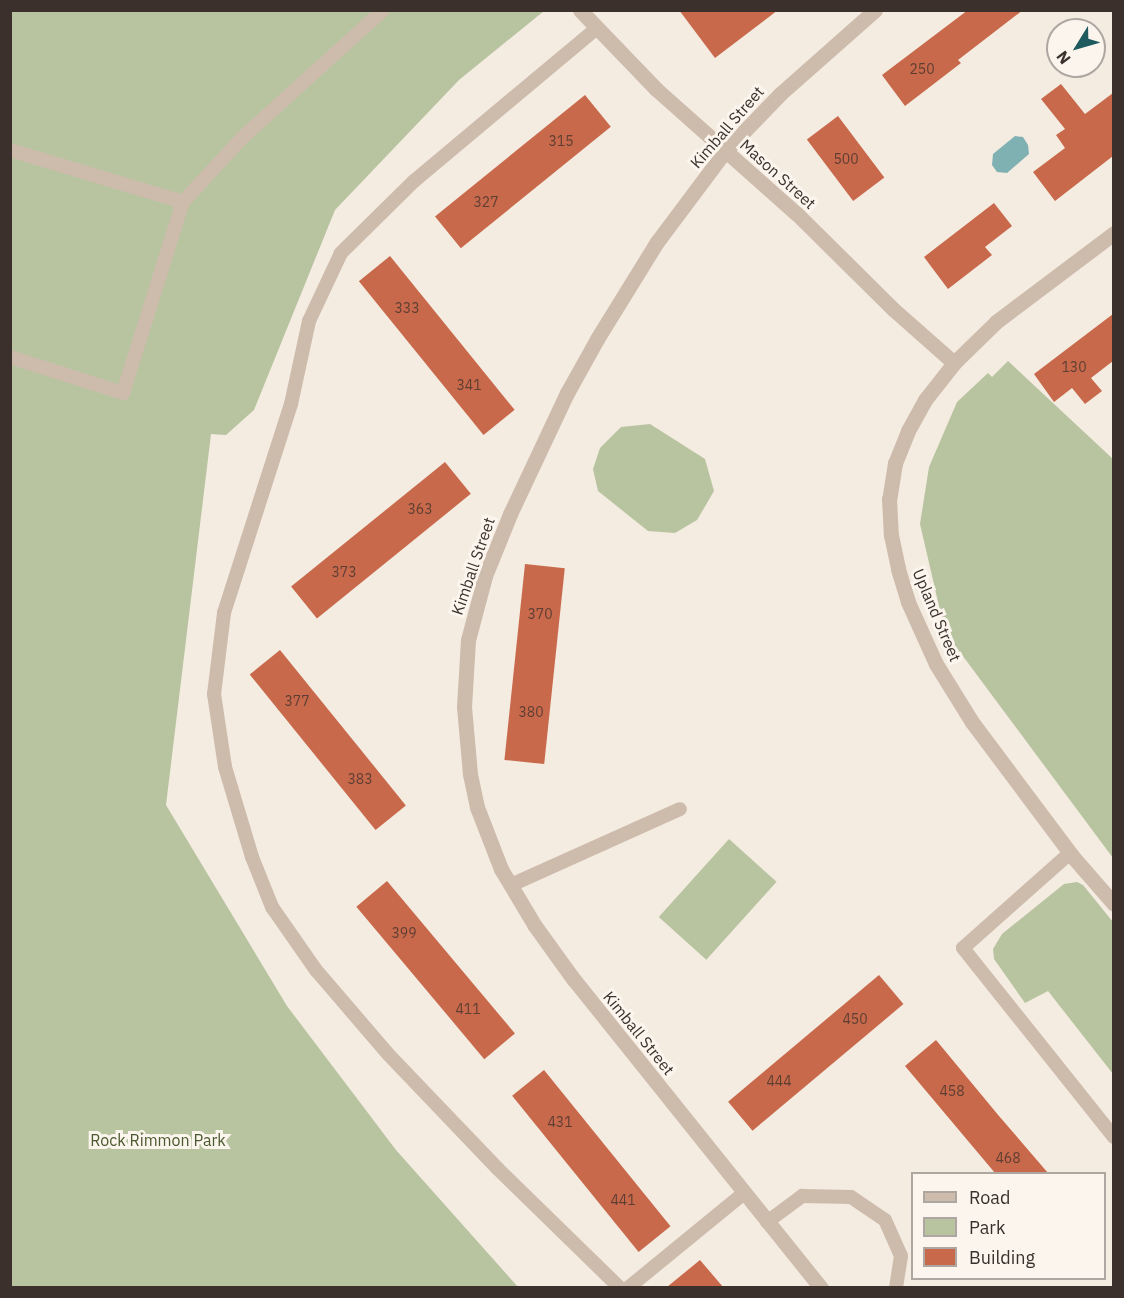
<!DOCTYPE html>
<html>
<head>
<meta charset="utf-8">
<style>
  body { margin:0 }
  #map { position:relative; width:1124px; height:1298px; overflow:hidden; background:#f4ebe1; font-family:"IBM Plex Sans",sans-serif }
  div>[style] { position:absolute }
  .green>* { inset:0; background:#b8c4a0; transform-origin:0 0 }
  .water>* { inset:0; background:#7fb0b2 }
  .building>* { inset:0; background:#c8694b; transform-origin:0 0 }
  .service>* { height:14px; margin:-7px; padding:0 7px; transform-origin:7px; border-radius:7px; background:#cdbbac }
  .minor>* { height:15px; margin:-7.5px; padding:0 7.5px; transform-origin:7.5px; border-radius:7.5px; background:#cdbbac }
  span { translate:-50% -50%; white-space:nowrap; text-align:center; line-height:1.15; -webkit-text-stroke:6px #fbf5ee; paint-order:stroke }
  .number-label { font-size:14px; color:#5e3e33 }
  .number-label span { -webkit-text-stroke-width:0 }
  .street-label { font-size:16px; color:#3b302b }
  .park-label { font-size:16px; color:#4a5a2e }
  .frame { position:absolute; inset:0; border:12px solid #3b302b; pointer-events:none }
  .legend { position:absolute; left:911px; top:1172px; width:195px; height:108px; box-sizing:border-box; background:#fbf5ee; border:2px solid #aea6a0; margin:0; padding:8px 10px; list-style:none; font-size:18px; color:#3b302b }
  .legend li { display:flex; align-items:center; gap:12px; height:30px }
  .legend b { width:30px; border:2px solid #aea6a0 }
  .north { position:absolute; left:1046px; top:18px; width:60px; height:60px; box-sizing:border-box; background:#fbf5ee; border:2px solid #aea6a0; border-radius:50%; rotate:233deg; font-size:16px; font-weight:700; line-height:24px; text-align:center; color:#3b302b }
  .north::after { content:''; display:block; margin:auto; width:21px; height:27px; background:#1f5a5e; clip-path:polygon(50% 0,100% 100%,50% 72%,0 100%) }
</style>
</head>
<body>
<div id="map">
  <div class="green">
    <i style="clip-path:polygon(10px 11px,544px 11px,459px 80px,335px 210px,254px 410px,226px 435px,211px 434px,166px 805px,287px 1006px,396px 1150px,518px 1287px,11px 1287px)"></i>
    <i style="clip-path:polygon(1008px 361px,1113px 459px,1113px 858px,945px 632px,920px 524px,929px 467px,957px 402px,988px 373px,992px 377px)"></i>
    <i style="clip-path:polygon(650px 424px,705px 459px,714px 491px,697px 520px,675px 533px,648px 531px,598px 491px,593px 469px,600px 448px,621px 427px)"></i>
    <i style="left:729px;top:839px;width:64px;height:105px;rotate:42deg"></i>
    <i style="clip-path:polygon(1077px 882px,1083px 885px,1113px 922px,1113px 1074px,1048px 991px,1025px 1003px,994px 959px,993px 949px,1002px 934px,1064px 884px)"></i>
  </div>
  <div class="water">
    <i style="clip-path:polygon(1015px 136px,1023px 137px,1028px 145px,1029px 154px,1007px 173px,997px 172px,992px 165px,993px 154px)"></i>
  </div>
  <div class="building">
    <i style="clip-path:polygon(679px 10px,778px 10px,715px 58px)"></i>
    <i style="clip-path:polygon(968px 10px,1023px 10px,958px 60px,961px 63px,905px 106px,882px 75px)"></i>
    <i style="clip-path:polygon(1061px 84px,1085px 114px,1113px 93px,1113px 156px,1055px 201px,1033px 172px,1065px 148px,1056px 135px,1065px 129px,1041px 99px)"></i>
    <i style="left:585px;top:95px;width:41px;height:193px;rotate:51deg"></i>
    <i style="left:838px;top:116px;width:77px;height:39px;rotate:53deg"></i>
    <i style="clip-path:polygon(994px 203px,1012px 226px,985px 247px,992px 255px,948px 289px,924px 257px)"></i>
    <i style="left:390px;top:256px;width:198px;height:40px;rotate:51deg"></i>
    <i style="clip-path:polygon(1113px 314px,1113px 361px,1091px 378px,1102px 391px,1085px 404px,1072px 388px,1054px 402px,1034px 374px)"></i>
    <i style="left:445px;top:462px;width:41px;height:198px;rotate:51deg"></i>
    <i style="left:525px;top:564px;width:40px;height:197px;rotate:6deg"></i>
    <i style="left:280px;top:650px;width:200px;height:39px;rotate:51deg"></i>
    <i style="left:387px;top:881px;width:199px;height:40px;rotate:50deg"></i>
    <i style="left:879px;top:975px;width:38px;height:197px;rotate:50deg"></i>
    <i style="clip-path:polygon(936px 1040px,999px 1116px,1048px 1173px,995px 1173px,905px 1066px)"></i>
    <i style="left:544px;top:1070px;width:201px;height:41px;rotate:51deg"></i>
    <i style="clip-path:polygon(700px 1260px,723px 1287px,667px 1287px)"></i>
  </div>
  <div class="service">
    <i style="left:597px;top:28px;width:239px;rotate:140.1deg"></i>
    <i style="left:414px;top:181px;width:103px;rotate:135.4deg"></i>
    <i style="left:341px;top:253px;width:75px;rotate:115.2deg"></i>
    <i style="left:309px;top:321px;width:85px;rotate:102.2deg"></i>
    <i style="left:291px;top:404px;width:219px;rotate:107.8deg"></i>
    <i style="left:224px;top:613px;width:82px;rotate:97deg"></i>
    <i style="left:214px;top:694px;width:74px;rotate:81.4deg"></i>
    <i style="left:225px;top:767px;width:94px;rotate:73.3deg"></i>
    <i style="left:252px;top:857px;width:54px;rotate:68.2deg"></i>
    <i style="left:272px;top:907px;width:77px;rotate:55.1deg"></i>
    <i style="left:316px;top:970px;width:111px;rotate:49.4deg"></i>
    <i style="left:388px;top:1054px;width:159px;rotate:46.3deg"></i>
    <i style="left:498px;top:1169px;width:170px;rotate:44.3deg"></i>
    <i style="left:10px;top:150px;width:181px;rotate:16.7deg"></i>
    <i style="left:10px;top:357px;width:119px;rotate:17.7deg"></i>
    <i style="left:123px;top:393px;width:200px;rotate:-72.6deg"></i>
    <i style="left:183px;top:202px;width:87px;rotate:-47.3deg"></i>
    <i style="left:242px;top:138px;width:190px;rotate:-42.2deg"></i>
    <i style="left:1070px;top:853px;width:143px;rotate:138.4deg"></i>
    <i style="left:963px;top:948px;width:242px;rotate:51.4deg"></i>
    <i style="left:511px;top:885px;width:185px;rotate:-24.2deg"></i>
    <i style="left:767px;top:1222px;width:44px;rotate:-36.6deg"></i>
    <i style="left:802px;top:1196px;width:49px;rotate:1.2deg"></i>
    <i style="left:851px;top:1197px;width:41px;rotate:34.1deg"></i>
    <i style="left:885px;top:1220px;width:39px;rotate:66deg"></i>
    <i style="left:901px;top:1256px;width:32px;rotate:99deg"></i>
    <i style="left:628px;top:1288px;width:150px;rotate:-39.3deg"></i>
  </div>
  <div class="minor">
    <i style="left:580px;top:10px;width:110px;rotate:46.1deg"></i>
    <i style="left:656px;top:89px;width:188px;rotate:41.6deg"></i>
    <i style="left:797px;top:214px;width:135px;rotate:44.7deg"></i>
    <i style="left:893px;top:309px;width:81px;rotate:41.5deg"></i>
    <i style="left:1114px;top:233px;width:148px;rotate:143deg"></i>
    <i style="left:996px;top:322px;width:59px;rotate:135.7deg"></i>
    <i style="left:954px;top:363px;width:47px;rotate:128.1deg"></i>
    <i style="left:925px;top:400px;width:35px;rotate:119deg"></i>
    <i style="left:908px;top:431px;width:35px;rotate:112deg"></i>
    <i style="left:895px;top:463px;width:36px;rotate:99deg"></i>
    <i style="left:889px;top:499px;width:36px;rotate:87deg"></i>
    <i style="left:891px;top:535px;width:35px;rotate:78deg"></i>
    <i style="left:898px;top:569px;width:34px;rotate:73deg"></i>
    <i style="left:908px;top:602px;width:68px;rotate:65.7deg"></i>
    <i style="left:936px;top:664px;width:68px;rotate:58.2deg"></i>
    <i style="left:972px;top:722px;width:169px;rotate:53.2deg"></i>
    <i style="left:1073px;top:857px;width:62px;rotate:48.9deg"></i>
    <i style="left:821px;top:1288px;width:395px;rotate:-128.7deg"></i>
    <i style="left:574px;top:980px;width:67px;rotate:-125.8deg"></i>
    <i style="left:535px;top:926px;width:66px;rotate:-120.8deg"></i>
    <i style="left:501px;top:869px;width:66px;rotate:-111.2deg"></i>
    <i style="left:477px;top:807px;width:34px;rotate:-102deg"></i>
    <i style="left:470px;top:774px;width:67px;rotate:-95.1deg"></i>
    <i style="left:464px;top:707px;width:67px;rotate:-86.6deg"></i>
    <i style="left:468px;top:640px;width:66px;rotate:-75.1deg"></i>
    <i style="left:485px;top:576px;width:67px;rotate:-68deg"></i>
    <i style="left:510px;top:514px;width:134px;rotate:-64.8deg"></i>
    <i style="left:567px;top:393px;width:62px;rotate:-60.9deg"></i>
    <i style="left:597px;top:339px;width:114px;rotate:-58.3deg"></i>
    <i style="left:657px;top:242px;width:114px;rotate:-53.2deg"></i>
    <i style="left:725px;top:151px;width:79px;rotate:-46deg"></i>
    <i style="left:780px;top:94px;width:127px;rotate:-41.5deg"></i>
  </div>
  <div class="number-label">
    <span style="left:922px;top:69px">250</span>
    <span style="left:561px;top:141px">315</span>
    <span style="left:846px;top:159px">500</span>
    <span style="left:486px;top:202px">327</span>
    <span style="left:407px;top:308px">333</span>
    <span style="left:1074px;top:367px">130</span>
    <span style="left:469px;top:385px">341</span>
    <span style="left:420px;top:509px">363</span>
    <span style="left:344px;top:572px">373</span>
    <span style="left:540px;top:614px">370</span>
    <span style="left:297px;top:701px">377</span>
    <span style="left:531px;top:712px">380</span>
    <span style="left:360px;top:779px">383</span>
    <span style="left:404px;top:933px">399</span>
    <span style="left:468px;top:1009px">411</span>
    <span style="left:855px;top:1019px">450</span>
    <span style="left:779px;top:1081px">444</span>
    <span style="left:952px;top:1091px">458</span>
    <span style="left:560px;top:1122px">431</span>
    <span style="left:1008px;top:1158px">468</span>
    <span style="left:623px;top:1200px">441</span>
  </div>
  <div class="street-label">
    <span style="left:727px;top:127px;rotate:-49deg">Kimball Street</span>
    <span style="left:778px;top:174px;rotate:42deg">Mason Street</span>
    <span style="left:473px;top:566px;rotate:-71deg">Kimball Street</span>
    <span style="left:937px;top:615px;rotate:67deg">Upland Street</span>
    <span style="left:639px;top:1033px;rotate:51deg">Kimball Street</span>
  </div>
  <div class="park-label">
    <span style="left:158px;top:1140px">Rock Rimmon Park</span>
  </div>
  <div class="frame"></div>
  <ul class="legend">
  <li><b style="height:8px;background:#cdbbac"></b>Road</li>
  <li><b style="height:16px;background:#b8c4a0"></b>Park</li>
  <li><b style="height:16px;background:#c8694b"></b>Building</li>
  </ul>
  <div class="north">N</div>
</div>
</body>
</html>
